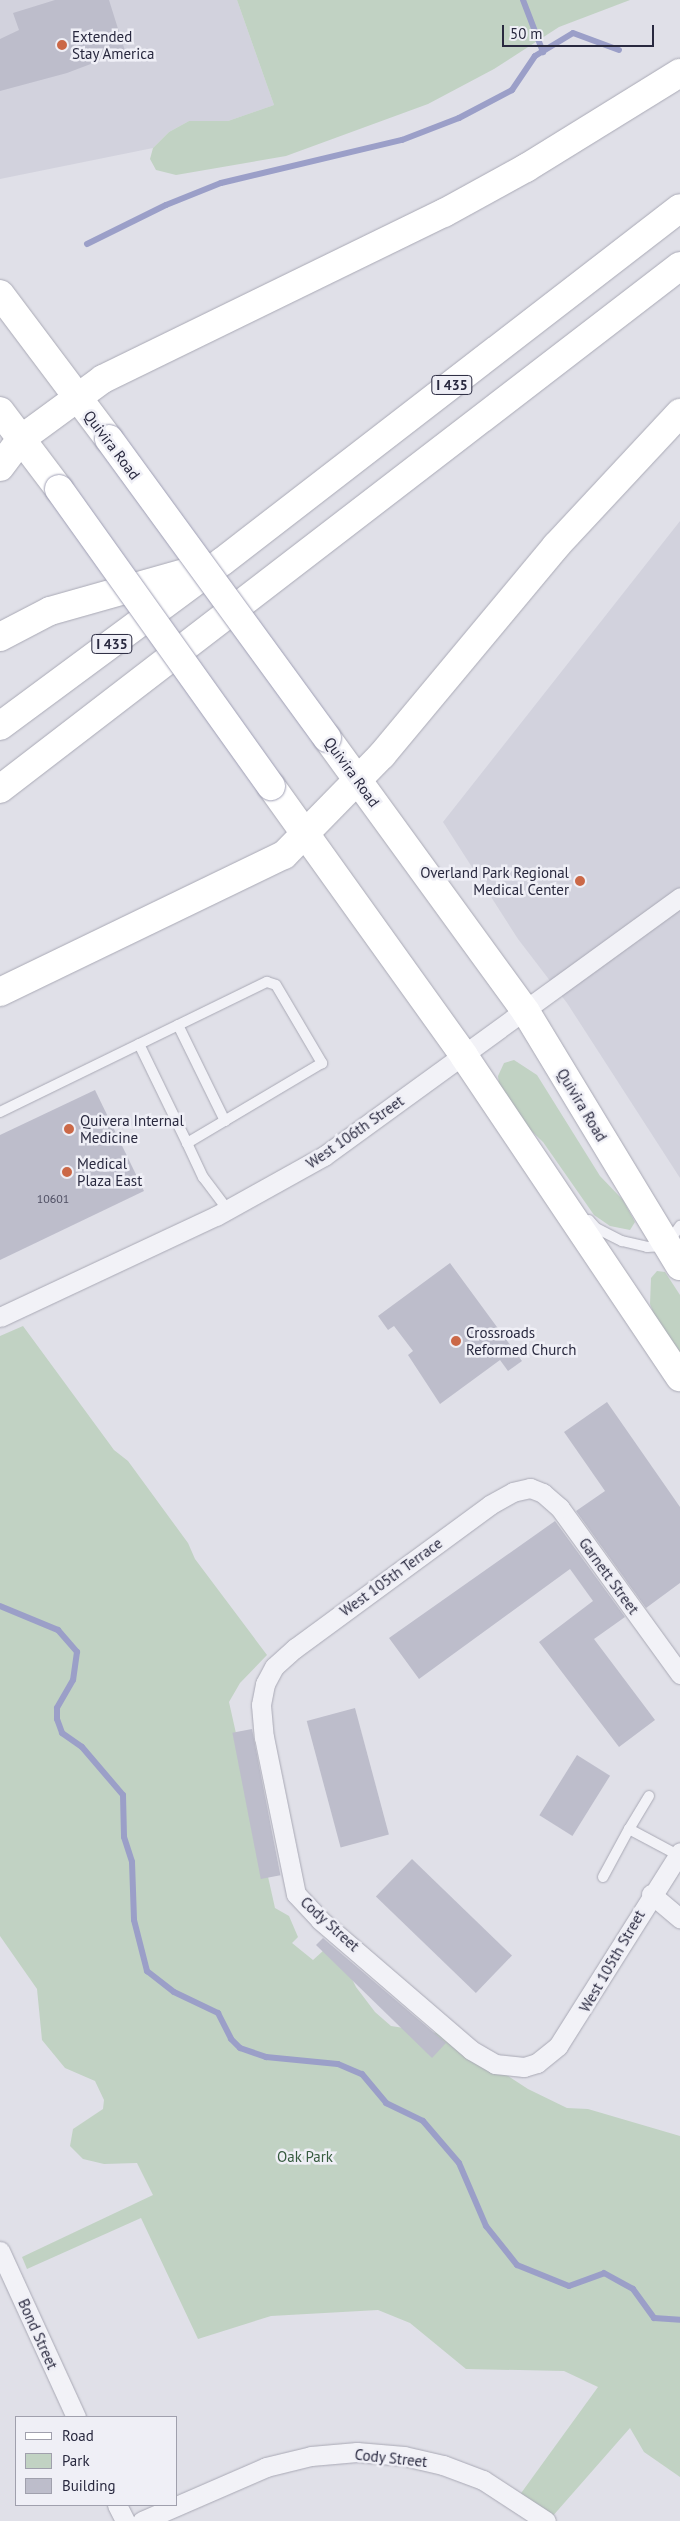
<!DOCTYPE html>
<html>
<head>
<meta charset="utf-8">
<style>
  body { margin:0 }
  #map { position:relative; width:680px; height:2521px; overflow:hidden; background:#e0e0e8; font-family:"PT Sans",sans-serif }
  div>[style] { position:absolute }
  .built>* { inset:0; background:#d2d2dd }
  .green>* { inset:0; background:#c1d2c3 }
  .stream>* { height:6px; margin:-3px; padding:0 3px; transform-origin:3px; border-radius:3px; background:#9b9fc8 }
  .building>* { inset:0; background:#bdbdcb; transform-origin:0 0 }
  .roads { filter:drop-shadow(0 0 1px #a9a9b5) drop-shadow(0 0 1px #a9a9b5) }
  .lane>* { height:10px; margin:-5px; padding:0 5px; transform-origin:5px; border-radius:5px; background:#f2f2f7 }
  .street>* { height:19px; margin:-9.5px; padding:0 9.5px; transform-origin:9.5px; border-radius:9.5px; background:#f2f2f7 }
  .primary>* { height:28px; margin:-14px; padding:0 14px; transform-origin:14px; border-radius:14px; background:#fff }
  .highway>* { height:28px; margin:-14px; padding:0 14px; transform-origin:14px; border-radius:14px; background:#fff }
  .bridges { filter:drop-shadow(0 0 1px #9f9fb4) drop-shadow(0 0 1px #9f9fb4) }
  .primary-bridge>* { height:28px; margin:-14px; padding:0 14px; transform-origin:14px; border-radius:14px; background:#fff }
  .dots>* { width:14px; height:14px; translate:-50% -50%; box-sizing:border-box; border:2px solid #efeff6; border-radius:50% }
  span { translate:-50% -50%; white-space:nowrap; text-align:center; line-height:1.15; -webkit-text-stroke:5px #efeff6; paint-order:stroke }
  .number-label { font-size:12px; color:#4e4e62 }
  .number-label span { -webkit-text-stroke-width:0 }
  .shield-label span { padding:1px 4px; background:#efeff6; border:1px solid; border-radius:4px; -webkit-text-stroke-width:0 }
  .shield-label { font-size:14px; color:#29293f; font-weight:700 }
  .poi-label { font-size:15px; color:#29293f }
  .left { translate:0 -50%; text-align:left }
  .right { translate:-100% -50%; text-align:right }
  .street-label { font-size:15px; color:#29293f }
  .park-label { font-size:15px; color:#365b3e }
  .legend { position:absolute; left:15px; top:2416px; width:162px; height:90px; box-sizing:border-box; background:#efeff6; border:1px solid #a0a0ad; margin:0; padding:6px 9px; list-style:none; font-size:15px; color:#29293f }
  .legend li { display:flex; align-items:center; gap:10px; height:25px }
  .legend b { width:25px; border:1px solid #a0a0ad }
  .scale { position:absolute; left:502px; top:25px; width:152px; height:22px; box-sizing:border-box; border:2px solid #29293f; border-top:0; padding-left:6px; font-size:15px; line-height:18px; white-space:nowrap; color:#29293f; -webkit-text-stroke:4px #efeff6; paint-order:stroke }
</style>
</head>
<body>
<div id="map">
  <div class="built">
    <i style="clip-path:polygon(0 0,237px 0,274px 105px,228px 121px,189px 121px,169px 132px,153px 148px,0 179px)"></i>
    <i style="clip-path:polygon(680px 521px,680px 1178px,567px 1003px,518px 939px,443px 822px)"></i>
  </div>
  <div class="green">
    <i style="clip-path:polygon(237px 0,630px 0,559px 27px,494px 69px,428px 104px,286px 156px,176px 175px,156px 170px,150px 159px,153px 148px,169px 132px,189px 121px,228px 121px,274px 105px)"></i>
    <i style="clip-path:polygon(514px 1060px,537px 1075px,600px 1176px,623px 1200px,635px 1222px,630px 1230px,610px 1226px,594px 1215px,543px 1142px,518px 1118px,499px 1084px,498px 1076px,504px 1063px)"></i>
    <i style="clip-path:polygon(657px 1271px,665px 1272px,680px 1295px,680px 1354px,656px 1321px,650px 1304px,651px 1278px)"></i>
    <i style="clip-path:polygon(23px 1326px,114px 1450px,128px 1461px,188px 1543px,195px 1559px,267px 1655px,240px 1683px,229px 1702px,275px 1908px,289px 1916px,298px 1937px,292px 1943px,313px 1960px,324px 1950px,339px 1953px,356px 1987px,375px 2012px,391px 2026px,443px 2034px,528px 2089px,567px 2108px,588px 2109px,680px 2136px,680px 2477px,644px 2452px,630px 2428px,551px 2518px,519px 2496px,598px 2387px,564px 2371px,466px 2369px,410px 2323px,378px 2310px,271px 2316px,198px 2339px,141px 2218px,27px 2269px,22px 2257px,153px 2195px,137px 2163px,104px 2164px,83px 2159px,70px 2146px,73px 2129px,103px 2109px,104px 2100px,95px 2081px,65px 2068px,42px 2040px,37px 1989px,0 1936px,0 1336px)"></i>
  </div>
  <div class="stream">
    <i style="left:523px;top:0;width:56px;rotate:69deg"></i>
    <i style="left:87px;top:244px;width:88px;rotate:-26.3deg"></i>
    <i style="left:166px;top:205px;width:59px;rotate:-21.8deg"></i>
    <i style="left:221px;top:183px;width:186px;rotate:-13.4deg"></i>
    <i style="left:402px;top:140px;width:61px;rotate:-21.1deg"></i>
    <i style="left:459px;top:118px;width:60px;rotate:-27.8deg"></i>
    <i style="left:512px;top:90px;width:41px;rotate:-55.9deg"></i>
    <i style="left:535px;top:56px;width:44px;rotate:-31.2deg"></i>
    <i style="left:573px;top:33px;width:49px;rotate:20.3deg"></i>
    <i style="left:0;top:1606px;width:63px;rotate:22.5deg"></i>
    <i style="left:58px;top:1630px;width:29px;rotate:49deg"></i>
    <i style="left:77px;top:1652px;width:28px;rotate:98deg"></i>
    <i style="left:73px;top:1680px;width:32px;rotate:120deg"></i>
    <i style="left:57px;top:1708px;width:11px;rotate:90deg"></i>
    <i style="left:57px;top:1719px;width:15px;rotate:70deg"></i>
    <i style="left:62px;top:1733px;width:24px;rotate:35deg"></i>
    <i style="left:82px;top:1747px;width:63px;rotate:49.5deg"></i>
    <i style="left:123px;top:1795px;width:42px;rotate:88.6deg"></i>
    <i style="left:124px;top:1837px;width:26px;rotate:72deg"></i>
    <i style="left:132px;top:1862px;width:58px;rotate:88deg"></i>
    <i style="left:134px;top:1920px;width:53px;rotate:75.7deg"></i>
    <i style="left:147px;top:1971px;width:34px;rotate:38deg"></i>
    <i style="left:174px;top:1992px;width:49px;rotate:25.5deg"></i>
    <i style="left:218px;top:2013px;width:29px;rotate:63deg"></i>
    <i style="left:231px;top:2039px;width:13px;rotate:45deg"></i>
    <i style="left:240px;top:2048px;width:28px;rotate:19deg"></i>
    <i style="left:266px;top:2057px;width:72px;rotate:5.6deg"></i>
    <i style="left:338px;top:2064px;width:26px;rotate:23deg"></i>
    <i style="left:362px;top:2074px;width:38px;rotate:50deg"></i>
    <i style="left:386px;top:2103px;width:41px;rotate:25.9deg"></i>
    <i style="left:423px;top:2121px;width:55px;rotate:49.4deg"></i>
    <i style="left:459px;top:2163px;width:69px;rotate:66.8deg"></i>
    <i style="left:486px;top:2226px;width:50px;rotate:51.5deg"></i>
    <i style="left:517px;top:2265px;width:56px;rotate:22deg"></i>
    <i style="left:569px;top:2286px;width:37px;rotate:-20deg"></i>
    <i style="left:604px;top:2273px;width:33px;rotate:29deg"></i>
    <i style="left:633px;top:2289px;width:36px;rotate:54deg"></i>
    <i style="left:654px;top:2318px;width:26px;rotate:4deg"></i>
  </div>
  <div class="building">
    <i style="clip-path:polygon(55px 0,109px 0,125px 51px,67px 73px,0 91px,0 39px,19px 30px,13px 13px)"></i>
    <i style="clip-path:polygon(95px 1090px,144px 1191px,0 1260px,0 1135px)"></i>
    <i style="clip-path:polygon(450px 1263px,522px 1361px,508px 1371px,500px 1360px,440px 1404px,408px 1355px,413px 1351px,394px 1326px,388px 1330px,378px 1316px)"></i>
    <i style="clip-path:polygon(607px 1402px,680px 1507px,680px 1583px,646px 1608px,576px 1511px,605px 1491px,564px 1432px)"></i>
    <i style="clip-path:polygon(555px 1521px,625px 1617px,594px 1639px,655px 1720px,619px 1747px,539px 1642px,593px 1601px,570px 1569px,419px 1679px,389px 1638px)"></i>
    <i style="left:355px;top:1708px;width:131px;height:50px;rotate:75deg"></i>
    <i style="left:252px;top:1729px;width:149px;height:20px;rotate:79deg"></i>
    <i style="left:577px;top:1755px;width:39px;height:71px;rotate:32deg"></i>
    <i style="left:412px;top:1859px;width:139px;height:52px;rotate:44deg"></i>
    <i style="clip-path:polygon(323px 1938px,446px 2043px,432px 2058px,316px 1945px)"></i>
  </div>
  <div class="roads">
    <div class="lane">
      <i style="left:178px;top:1025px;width:107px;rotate:63.9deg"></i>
      <i style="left:139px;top:1044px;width:110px;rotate:64.1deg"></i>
      <i style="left:0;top:1112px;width:297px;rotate:-26deg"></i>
      <i style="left:267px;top:982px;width:9px;rotate:18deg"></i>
      <i style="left:276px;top:985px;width:91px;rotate:59.5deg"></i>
      <i style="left:322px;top:1063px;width:157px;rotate:149.3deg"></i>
      <i style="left:187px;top:1143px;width:38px;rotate:65deg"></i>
      <i style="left:203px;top:1177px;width:41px;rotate:52.9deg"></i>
      <i style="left:589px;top:1220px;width:11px;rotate:49deg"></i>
      <i style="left:596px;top:1228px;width:29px;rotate:27deg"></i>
      <i style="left:622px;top:1241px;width:26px;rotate:13deg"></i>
      <i style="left:647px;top:1247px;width:17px;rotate:-3deg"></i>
      <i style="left:668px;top:1243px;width:21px;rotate:-55deg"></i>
      <i style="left:649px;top:1796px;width:39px;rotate:121deg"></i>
      <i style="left:629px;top:1829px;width:55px;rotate:28deg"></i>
      <i style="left:603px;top:1877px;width:55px;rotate:-61.6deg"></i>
    </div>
    <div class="street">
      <i style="left:0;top:1317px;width:238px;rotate:-25.1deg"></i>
      <i style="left:216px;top:1216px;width:124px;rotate:-29.1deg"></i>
      <i style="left:324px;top:1156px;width:440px;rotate:-36deg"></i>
      <i style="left:680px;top:1674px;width:205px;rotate:-125.9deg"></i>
      <i style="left:560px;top:1508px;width:23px;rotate:-139deg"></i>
      <i style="left:543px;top:1493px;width:14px;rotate:-159deg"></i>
      <i style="left:530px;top:1488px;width:17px;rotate:167deg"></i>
      <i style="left:513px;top:1492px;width:26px;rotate:151deg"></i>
      <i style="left:490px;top:1505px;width:242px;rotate:143.7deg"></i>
      <i style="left:295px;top:1648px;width:28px;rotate:138deg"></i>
      <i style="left:274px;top:1667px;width:19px;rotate:118deg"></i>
      <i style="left:265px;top:1684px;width:21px;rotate:101deg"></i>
      <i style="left:261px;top:1705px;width:32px;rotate:85deg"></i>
      <i style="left:264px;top:1737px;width:160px;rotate:78.5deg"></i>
      <i style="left:296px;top:1894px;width:35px;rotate:47deg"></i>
      <i style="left:320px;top:1920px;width:199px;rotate:40.7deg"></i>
      <i style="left:471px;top:2050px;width:28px;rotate:30deg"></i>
      <i style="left:495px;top:2064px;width:29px;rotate:6deg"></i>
      <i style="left:524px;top:2067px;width:14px;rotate:-17deg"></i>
      <i style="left:537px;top:2063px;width:27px;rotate:-39deg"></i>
      <i style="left:558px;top:2046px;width:229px;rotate:-57.8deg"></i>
      <i style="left:651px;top:1894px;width:38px;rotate:40deg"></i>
      <i style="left:0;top:2251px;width:183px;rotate:65.4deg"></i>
      <i style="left:117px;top:2505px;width:18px;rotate:63deg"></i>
      <i style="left:142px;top:2521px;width:135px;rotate:-23.5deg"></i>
      <i style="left:266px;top:2467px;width:46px;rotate:-13.7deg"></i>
      <i style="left:311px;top:2456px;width:46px;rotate:-5deg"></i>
      <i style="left:357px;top:2452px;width:47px;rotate:4.9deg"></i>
      <i style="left:404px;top:2456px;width:40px;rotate:13deg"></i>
      <i style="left:443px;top:2465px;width:43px;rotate:20.6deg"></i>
      <i style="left:483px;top:2480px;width:75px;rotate:33.1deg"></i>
    </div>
    <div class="primary">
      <i style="left:0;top:294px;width:181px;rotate:53.1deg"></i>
      <i style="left:0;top:411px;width:98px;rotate:52.9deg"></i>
      <i style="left:327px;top:738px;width:339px;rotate:54deg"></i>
      <i style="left:526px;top:1012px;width:297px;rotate:58.8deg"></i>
      <i style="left:271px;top:786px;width:332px;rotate:54.4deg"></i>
      <i style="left:464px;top:1056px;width:387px;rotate:56.1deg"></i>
    </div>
    <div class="highway">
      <i style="left:0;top:467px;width:35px;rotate:-53deg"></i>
      <i style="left:21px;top:439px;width:102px;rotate:-36.2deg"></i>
      <i style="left:103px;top:379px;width:379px;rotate:-26deg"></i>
      <i style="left:444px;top:213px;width:94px;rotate:-28.8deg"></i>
      <i style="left:526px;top:168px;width:181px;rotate:-31.7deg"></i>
      <i style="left:0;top:637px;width:56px;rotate:-27.5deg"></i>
      <i style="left:50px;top:611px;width:161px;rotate:-15.8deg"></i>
      <i style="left:0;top:726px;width:277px;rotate:-36.5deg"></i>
      <i style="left:223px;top:561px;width:577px;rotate:-37.68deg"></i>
      <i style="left:0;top:789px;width:858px;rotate:-37.56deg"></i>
      <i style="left:0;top:992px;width:315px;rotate:-25.8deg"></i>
      <i style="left:284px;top:855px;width:140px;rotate:-45.6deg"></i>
      <i style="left:382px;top:755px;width:272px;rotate:-50.2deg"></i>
      <i style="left:556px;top:546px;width:182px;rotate:-47deg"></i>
    </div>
  </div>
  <div class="bridges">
    <div class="primary-bridge">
      <i style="left:109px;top:439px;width:370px;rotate:53.9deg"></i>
      <i style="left:59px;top:489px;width:365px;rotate:54.5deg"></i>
    </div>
  </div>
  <div class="dots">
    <i style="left:62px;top:45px;background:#cb6847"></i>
    <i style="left:580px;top:881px;background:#cb6847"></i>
    <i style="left:69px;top:1129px;background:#cb6847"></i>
    <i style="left:67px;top:1172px;background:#cb6847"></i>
    <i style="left:456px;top:1341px;background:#cb6847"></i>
  </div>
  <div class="number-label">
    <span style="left:53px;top:1199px">10601</span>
  </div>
  <div class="shield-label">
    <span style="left:452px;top:385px">I 435</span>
    <span style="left:112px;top:644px">I 435</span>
  </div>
  <div class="poi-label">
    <span class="left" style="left:72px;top:45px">Extended<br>Stay America</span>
    <span class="right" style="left:569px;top:881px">Overland Park Regional<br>Medical Center</span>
    <span class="left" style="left:80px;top:1129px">Quivera Internal<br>Medicine</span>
    <span class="left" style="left:77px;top:1172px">Medical<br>Plaza East</span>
    <span class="left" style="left:466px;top:1341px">Crossroads<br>Reformed Church</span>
  </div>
  <div class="street-label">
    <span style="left:112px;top:445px;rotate:53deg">Quivira Road</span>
    <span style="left:352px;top:772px;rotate:54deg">Quivira Road</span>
    <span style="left:582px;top:1105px;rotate:59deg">Quivira Road</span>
    <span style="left:355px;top:1132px;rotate:-35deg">West 106th Street</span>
    <span style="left:609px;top:1576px;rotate:54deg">Garnett Street</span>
    <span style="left:391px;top:1577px;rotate:-36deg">West 105th Terrace</span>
    <span style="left:330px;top:1924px;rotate:42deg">Cody Street</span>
    <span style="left:612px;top:1961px;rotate:-60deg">West 105th Street</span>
    <span style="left:38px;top:2334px;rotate:66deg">Bond Street</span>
    <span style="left:391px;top:2458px;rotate:6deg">Cody Street</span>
  </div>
  <div class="park-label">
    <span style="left:305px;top:2157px">Oak Park</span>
  </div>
  <ul class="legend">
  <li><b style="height:6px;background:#fff"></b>Road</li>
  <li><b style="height:14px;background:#c1d2c3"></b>Park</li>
  <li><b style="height:14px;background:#bdbdcb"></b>Building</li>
  </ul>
  <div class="scale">50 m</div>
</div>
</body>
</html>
